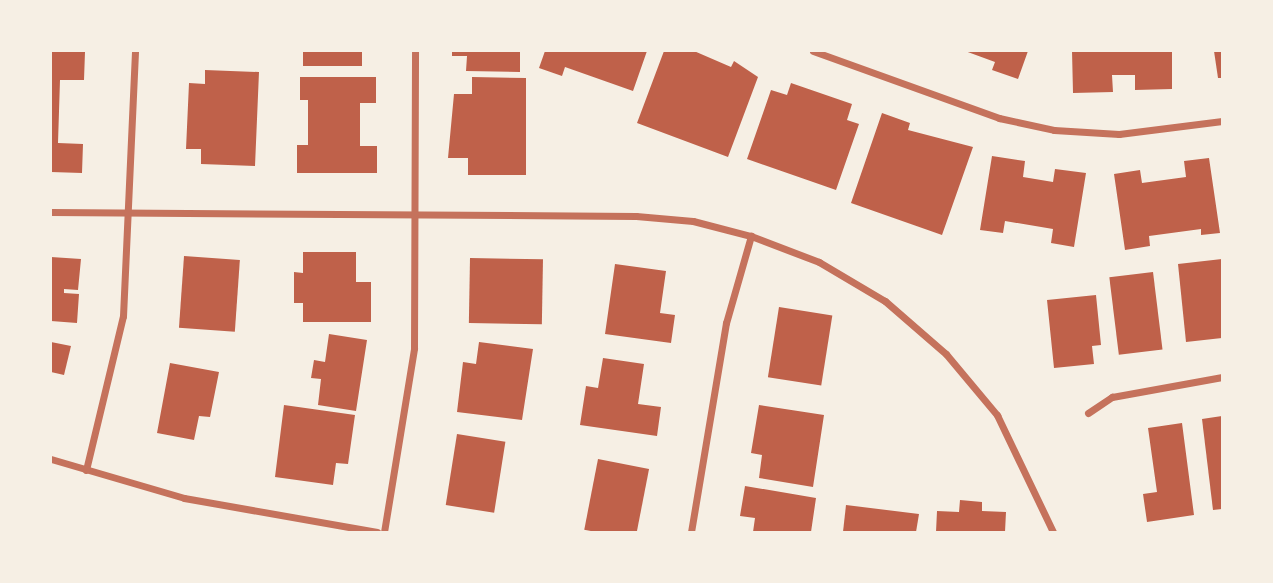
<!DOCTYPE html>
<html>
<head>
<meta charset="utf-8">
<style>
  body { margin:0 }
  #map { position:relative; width:1273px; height:583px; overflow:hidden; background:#f6efe4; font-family:Commissioner,sans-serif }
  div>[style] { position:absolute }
  .building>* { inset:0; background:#bf614a; transform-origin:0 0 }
  .minor>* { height:7px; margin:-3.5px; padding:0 3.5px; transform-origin:3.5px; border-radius:3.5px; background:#c5725c }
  span { translate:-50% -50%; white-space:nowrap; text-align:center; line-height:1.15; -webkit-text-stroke:6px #f6efe4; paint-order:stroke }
  .frame { position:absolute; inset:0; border:52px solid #f6efe4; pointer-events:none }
</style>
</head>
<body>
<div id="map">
  <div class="building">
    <i style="clip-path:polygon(51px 51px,85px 52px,84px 80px,60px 80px,58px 143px,83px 144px,82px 173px,51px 172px)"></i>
    <i style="left:303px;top:51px;width:59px;height:15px"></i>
    <i style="clip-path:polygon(452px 51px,520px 51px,520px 72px,466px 71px,467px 56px,452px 56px)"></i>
    <i style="clip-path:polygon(545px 51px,647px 51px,633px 91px,565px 67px,562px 76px,539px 68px)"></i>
    <i style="clip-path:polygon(664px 51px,694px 51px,731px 67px,734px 61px,758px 77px,728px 157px,637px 123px)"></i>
    <i style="clip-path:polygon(965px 51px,1028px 51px,1018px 79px,992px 70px,995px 62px)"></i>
    <i style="clip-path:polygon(1072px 51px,1172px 51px,1172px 89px,1135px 90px,1135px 75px,1112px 75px,1113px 92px,1073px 93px)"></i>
    <i style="clip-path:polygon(1214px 51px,1222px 51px,1222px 78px,1218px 78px)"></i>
    <i style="clip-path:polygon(205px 70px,259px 72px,255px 166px,201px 164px,201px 149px,186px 149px,189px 83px,205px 84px)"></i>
    <i style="clip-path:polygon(300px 77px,376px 77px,376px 103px,360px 103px,360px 146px,377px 146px,377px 173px,297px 173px,297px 145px,308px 145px,308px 100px,300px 100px)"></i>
    <i style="clip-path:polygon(472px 77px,526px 78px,526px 175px,468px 175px,468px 158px,448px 158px,454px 94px,472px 94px)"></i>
    <i style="clip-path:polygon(791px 83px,852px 104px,847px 120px,859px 124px,836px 190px,747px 159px,771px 90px,787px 95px)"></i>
    <i style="clip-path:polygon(882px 113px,910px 123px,908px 130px,973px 147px,942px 235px,851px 203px)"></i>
    <i style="clip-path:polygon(992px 156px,1025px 161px,1023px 177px,1053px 182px,1055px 169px,1086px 173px,1074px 247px,1051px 243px,1053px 229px,1005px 221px,1003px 233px,980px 230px)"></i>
    <i style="clip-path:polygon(1209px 158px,1220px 233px,1201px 235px,1201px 229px,1149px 236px,1150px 246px,1125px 250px,1114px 174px,1140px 170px,1142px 183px,1186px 177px,1184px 161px)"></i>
    <i style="clip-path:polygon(303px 252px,356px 252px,356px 282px,371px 282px,371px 322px,303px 322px,303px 303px,294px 303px,294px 272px,303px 273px)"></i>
    <i style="left:184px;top:256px;width:56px;height:72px;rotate:4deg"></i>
    <i style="clip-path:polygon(51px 257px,81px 259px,78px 290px,64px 289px,64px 293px,79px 294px,77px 323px,51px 321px)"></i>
    <i style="left:470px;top:258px;width:73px;height:65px;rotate:1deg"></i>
    <i style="clip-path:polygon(1222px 259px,1222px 338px,1186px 342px,1178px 264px)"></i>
    <i style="clip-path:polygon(615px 264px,666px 271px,660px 313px,675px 315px,671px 343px,605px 334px)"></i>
    <i style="left:1153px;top:272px;width:78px;height:44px;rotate:83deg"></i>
    <i style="clip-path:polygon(1096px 295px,1101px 345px,1092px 346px,1094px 364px,1054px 368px,1047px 300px)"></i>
    <i style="left:779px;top:307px;width:54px;height:71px;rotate:9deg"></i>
    <i style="clip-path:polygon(329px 334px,367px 340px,356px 411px,318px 405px,321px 379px,311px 378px,314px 360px,325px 362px)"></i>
    <i style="clip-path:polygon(51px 342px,71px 346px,64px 375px,51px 372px)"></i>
    <i style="clip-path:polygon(479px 342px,533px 349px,522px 420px,457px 412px,463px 362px,476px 364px)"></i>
    <i style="clip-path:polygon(603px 358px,644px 364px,638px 404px,661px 407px,657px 436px,580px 425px,586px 386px,598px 388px)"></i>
    <i style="clip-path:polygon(170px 363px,219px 372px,210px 417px,199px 416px,194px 440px,157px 433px)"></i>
    <i style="clip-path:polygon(284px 405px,355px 415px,348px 464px,336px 463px,333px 485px,275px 477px)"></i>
    <i style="clip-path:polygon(759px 405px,824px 415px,813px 487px,759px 478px,762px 455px,751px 453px)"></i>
    <i style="clip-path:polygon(1222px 416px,1222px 509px,1213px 510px,1202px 419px)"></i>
    <i style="clip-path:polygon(1182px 423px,1194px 515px,1147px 522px,1143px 494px,1157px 492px,1148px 428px)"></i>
    <i style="left:457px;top:434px;width:49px;height:72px;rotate:9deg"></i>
    <i style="left:598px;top:459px;width:52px;height:72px;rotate:11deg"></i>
    <i style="clip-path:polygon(745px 486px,816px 498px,811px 532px,753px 532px,755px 518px,740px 516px)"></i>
    <i style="clip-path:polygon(960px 500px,982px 502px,982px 511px,1006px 512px,1005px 532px,936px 532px,937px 511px,959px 512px)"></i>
    <i style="clip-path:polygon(846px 505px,919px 514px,916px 532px,843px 532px)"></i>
  </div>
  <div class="minor">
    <i style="left:813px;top:51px;width:198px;rotate:19.8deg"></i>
    <i style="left:999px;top:118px;width:56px;rotate:12.3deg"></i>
    <i style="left:1054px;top:130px;width:65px;rotate:3.5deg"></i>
    <i style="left:1119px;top:134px;width:104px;rotate:-7.2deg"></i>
    <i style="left:51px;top:212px;width:585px;rotate:0.39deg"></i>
    <i style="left:636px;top:216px;width:57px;rotate:5deg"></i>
    <i style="left:693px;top:221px;width:60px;rotate:14.5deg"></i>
    <i style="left:751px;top:236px;width:73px;rotate:20.9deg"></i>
    <i style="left:819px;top:262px;width:77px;rotate:30.6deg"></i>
    <i style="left:885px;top:301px;width:81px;rotate:41deg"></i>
    <i style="left:946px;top:354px;width:80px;rotate:50.1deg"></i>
    <i style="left:997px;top:415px;width:130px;rotate:64.4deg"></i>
    <i style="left:1088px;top:413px;width:29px;rotate:-34deg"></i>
    <i style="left:1112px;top:397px;width:112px;rotate:-10.3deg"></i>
    <i style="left:51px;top:459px;width:139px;rotate:16.3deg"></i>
    <i style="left:184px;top:498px;width:196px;rotate:10deg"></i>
    <i style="left:86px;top:470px;width:158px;rotate:-76.5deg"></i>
    <i style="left:123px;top:316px;width:265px;rotate:-87.4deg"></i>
    <i style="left:384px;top:532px;width:186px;rotate:-80.7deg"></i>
    <i style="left:414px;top:348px;width:297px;rotate:-89.8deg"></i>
    <i style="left:691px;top:532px;width:212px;rotate:-80.5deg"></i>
    <i style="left:726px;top:323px;width:91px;rotate:-74deg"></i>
  </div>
  <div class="frame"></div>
</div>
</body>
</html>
